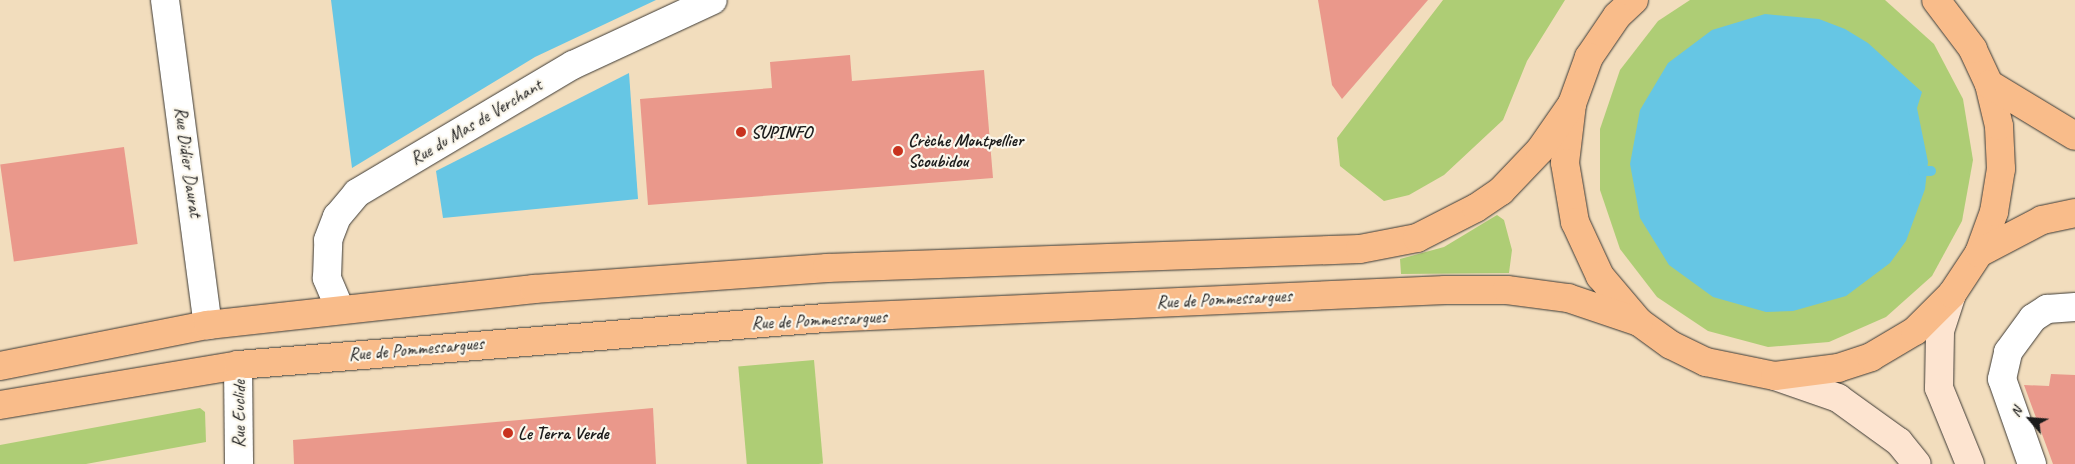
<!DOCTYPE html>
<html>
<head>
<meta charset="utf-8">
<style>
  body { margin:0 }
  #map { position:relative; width:2075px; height:464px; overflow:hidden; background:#f2ddbd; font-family:Caveat,sans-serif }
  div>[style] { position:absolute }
  .green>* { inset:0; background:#aecd75; transform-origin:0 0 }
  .water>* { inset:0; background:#66c6e4 }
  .stream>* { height:10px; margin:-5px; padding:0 5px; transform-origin:5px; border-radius:5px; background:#66c6e4 }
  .building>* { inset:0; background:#ea988b; transform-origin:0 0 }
  .roads { filter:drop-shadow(0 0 1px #3c3934) drop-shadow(0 0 1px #3c3934) }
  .minor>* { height:28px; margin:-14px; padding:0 14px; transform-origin:14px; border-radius:14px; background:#fff }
  .secondary>* { height:28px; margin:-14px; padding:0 14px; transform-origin:14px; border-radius:14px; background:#fde4d0 }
  .primary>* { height:28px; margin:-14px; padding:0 14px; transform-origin:14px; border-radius:14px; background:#f9bc8a }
  .dots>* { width:14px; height:14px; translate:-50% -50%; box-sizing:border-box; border:2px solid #fbf7ec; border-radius:50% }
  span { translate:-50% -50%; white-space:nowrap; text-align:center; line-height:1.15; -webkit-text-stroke:4.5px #fbf7ec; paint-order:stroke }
  .street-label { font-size:18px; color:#1c1c1c }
  .poi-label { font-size:18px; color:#1c1c1c; font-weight:700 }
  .left { translate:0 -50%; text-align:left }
  .north { position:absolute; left:2005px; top:394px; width:50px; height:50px; -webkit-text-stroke:4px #fbf7ec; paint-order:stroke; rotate:297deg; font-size:14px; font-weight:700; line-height:20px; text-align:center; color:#1c1c1c }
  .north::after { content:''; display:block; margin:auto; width:18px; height:22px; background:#1c1c1c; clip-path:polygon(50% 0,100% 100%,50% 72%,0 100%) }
</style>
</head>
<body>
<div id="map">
  <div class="green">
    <i style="clip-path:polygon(1443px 0,1565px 0,1527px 61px,1503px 120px,1444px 175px,1409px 195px,1384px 201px,1340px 166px,1337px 138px)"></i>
    <i style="clip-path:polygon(1690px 0,1885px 0,1934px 44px,1963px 99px,1973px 160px,1962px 221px,1932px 276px,1886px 317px,1829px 342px,1768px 347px,1708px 331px,1657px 297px,1620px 249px,1600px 190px,1600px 129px,1620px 70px,1658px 21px)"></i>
    <i style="clip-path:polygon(1497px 215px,1504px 220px,1512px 250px,1509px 273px,1401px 274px,1400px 259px,1444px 247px)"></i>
    <i style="left:814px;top:360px;width:104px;height:76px;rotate:85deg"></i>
    <i style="clip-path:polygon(200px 408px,205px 412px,206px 442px,86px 464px,0 464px,0 445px)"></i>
  </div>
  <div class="water">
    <i style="clip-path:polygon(331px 0,656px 0,535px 57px,352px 168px)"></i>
    <i style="clip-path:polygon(1765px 14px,1819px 19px,1845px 29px,1868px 43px,1922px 92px,1917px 108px,1928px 162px,1925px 189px,1906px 241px,1890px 263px,1846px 296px,1793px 311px,1766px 312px,1713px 297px,1669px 265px,1640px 218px,1630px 164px,1640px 110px,1668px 63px,1712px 30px)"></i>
    <i style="clip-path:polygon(629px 73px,638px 199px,443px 218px,436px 171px)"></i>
  </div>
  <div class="stream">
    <i style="left:1913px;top:171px;width:18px"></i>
  </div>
  <div class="building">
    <i style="clip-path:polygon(1318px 0,1428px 0,1342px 99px,1332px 85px)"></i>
    <i style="clip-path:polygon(850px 55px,852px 81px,984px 70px,993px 178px,648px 205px,640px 99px,772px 88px,770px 62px)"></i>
    <i style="left:124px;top:147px;width:98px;height:125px;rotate:82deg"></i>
    <i style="clip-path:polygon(2051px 374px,2075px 375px,2075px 464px,2053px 464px,2024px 385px,2049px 386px)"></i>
    <i style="clip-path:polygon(653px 408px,656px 464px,294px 464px,293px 440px)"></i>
  </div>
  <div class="roads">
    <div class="minor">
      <i style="left:165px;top:0;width:328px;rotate:82.5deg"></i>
      <i style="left:340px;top:309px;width:34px;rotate:-113deg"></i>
      <i style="left:327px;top:278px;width:38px;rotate:-88deg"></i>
      <i style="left:328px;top:240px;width:25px;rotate:-69deg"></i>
      <i style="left:337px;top:217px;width:31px;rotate:-50deg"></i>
      <i style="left:357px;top:193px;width:251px;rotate:-30.7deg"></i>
      <i style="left:573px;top:65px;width:154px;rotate:-24.9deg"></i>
      <i style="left:238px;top:365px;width:99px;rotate:89.4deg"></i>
      <i style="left:2032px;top:464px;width:90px;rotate:-109.4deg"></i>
      <i style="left:2002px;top:379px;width:28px;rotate:-77deg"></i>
      <i style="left:2008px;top:352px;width:42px;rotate:-53.7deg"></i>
      <i style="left:2033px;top:318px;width:17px;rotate:-33deg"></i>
      <i style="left:2047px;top:309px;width:28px;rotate:-4deg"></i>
    </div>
    <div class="secondary">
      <i style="left:1952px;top:294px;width:40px;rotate:108deg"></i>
      <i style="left:1940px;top:332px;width:56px;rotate:91deg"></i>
      <i style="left:1939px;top:388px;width:82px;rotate:67.8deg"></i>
      <i style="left:1775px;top:376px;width:67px;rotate:19.2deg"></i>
      <i style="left:1838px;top:398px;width:75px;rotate:35.8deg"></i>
      <i style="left:1899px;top:442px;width:28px;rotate:51deg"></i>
    </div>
    <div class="primary">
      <i style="left:1634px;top:0;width:23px;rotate:137deg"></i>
      <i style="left:1617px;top:16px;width:50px;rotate:124.3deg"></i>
      <i style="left:1589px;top:57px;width:50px;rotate:109.9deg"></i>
      <i style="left:1572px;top:104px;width:59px;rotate:96.8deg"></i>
      <i style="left:1565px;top:163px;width:60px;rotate:80.4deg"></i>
      <i style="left:1575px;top:222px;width:60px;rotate:65.2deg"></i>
      <i style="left:1600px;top:276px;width:60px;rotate:49.7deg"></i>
      <i style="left:1639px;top:322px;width:39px;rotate:36deg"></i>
      <i style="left:1671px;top:345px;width:39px;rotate:26deg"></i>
      <i style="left:1706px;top:362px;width:70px;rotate:11.5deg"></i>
      <i style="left:1775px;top:376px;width:64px;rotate:-7.2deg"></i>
      <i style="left:1838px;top:368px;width:35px;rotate:-18deg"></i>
      <i style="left:1871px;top:357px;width:51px;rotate:-30.6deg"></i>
      <i style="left:1915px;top:331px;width:52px;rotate:-45deg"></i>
      <i style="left:1952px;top:294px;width:49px;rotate:-56.6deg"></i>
      <i style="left:1979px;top:253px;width:44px;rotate:-69.9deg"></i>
      <i style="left:1994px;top:212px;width:44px;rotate:-80.8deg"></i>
      <i style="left:2001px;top:169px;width:43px;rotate:-92.7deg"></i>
      <i style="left:1999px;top:126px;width:43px;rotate:-103.4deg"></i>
      <i style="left:1989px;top:84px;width:38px;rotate:-115deg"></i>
      <i style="left:1973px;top:49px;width:61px;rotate:-127.1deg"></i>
      <i style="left:1989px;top:84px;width:100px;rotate:31.2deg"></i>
      <i style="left:1979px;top:253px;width:71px;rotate:-27.6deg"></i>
      <i style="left:2042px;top:220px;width:34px;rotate:-12deg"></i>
      <i style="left:0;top:366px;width:212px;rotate:-11.2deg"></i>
      <i style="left:208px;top:325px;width:328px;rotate:-6.3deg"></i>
      <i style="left:534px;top:289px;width:294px;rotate:-4.1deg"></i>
      <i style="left:827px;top:268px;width:533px;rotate:-2.04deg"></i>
      <i style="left:1360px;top:249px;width:58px;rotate:-10.9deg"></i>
      <i style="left:1417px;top:238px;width:66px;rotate:-27deg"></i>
      <i style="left:1476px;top:208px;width:30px;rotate:-34deg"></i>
      <i style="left:1501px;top:191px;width:57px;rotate:-46.4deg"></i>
      <i style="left:1540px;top:150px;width:56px;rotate:-55.2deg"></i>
      <i style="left:0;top:405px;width:241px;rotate:-9.5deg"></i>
      <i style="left:238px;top:365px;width:589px;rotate:-4.58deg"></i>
      <i style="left:825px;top:318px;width:621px;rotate:-2.59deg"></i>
      <i style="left:1445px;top:290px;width:62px"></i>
      <i style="left:1507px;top:290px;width:62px;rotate:7.5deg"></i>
      <i style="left:1568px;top:298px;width:75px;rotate:18.7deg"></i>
    </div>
  </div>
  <div class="dots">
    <i style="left:741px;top:132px;background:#c8321e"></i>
    <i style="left:898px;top:151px;background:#c8321e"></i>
    <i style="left:508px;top:433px;background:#c8321e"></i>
  </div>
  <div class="street-label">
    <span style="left:476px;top:122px;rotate:-31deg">Rue du Mas de Verchant</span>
    <span style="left:188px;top:162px;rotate:82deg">Rue Didier Daurat</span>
    <span style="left:1224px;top:299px;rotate:-3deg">Rue de Pommessargues</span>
    <span style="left:819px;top:320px;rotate:-3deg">Rue de Pommessargues</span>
    <span style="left:416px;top:349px;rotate:-5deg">Rue de Pommessargues</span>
    <span style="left:239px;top:414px;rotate:-90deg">Rue Euclide</span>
  </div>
  <div class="poi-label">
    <span class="left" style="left:751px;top:132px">SUPINFO</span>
    <span class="left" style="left:908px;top:151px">Crèche Montpellier<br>Scoubidou</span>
    <span class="left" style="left:518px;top:433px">Le Terra Verde</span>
  </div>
  <div class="north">N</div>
</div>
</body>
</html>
